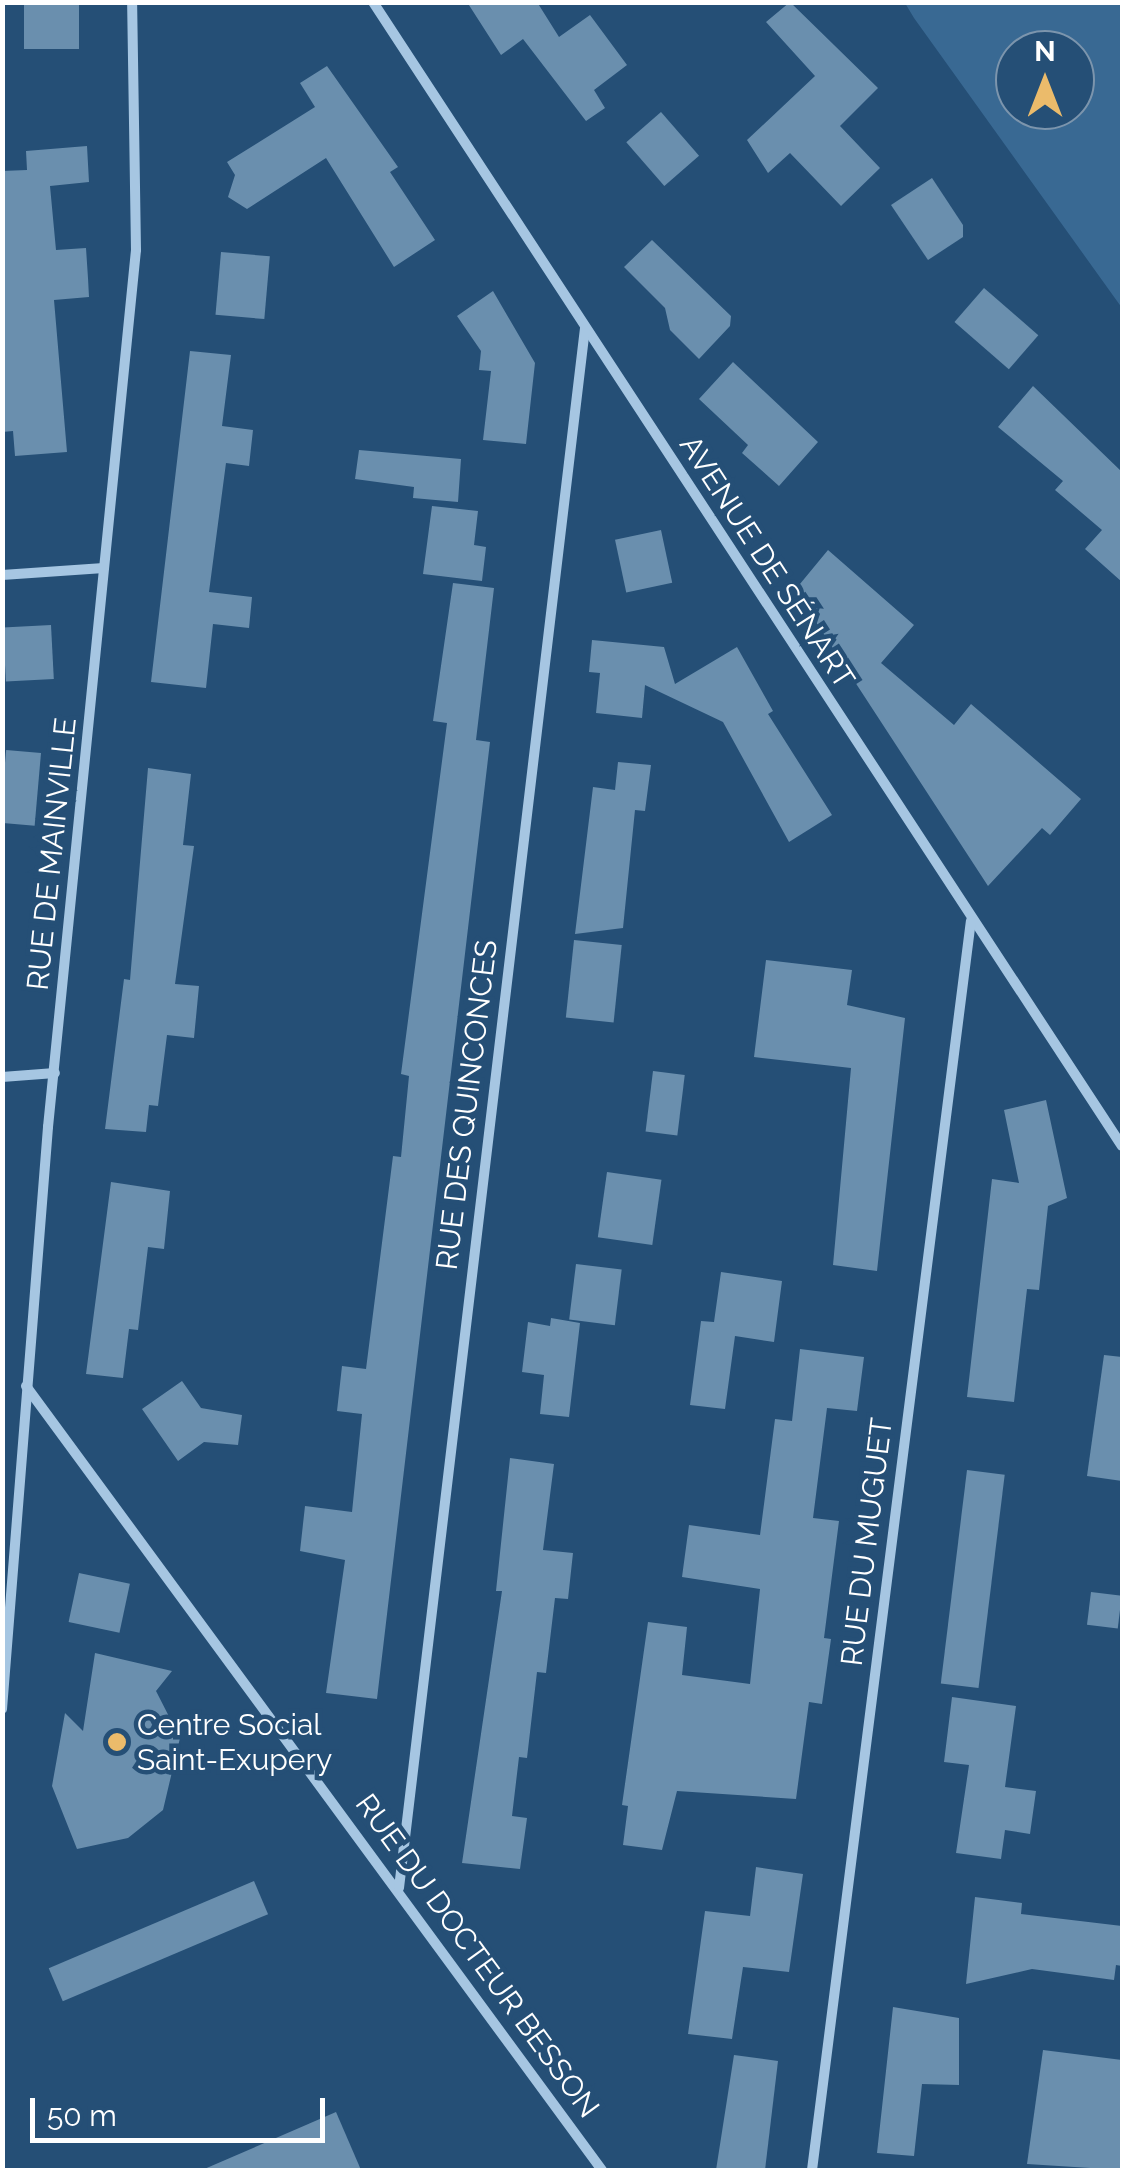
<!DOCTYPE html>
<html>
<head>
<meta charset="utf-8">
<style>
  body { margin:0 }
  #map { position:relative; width:1125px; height:2173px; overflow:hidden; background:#254f76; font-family:Raleway,sans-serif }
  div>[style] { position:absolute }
  .green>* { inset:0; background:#396993 }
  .building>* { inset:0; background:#6a8fae; transform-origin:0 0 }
  .street>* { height:10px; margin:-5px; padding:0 5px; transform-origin:5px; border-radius:5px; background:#a6c6e2 }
  .dots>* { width:28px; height:28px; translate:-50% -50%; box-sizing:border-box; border:5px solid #254f76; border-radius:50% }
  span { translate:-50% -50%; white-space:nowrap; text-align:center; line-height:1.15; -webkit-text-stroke:9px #254f76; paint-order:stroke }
  .street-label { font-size:30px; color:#fff }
  .poi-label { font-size:30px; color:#fff }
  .left { translate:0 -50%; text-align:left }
  .frame { position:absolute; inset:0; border:5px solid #fff; pointer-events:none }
  .north { position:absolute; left:995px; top:30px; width:100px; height:100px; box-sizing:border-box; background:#254f76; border:2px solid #7c95ad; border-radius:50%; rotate:0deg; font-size:28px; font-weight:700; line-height:40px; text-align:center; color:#fff }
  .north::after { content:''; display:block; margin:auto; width:35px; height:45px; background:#ebbb6b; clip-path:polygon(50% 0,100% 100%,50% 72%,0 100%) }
  .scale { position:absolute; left:30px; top:2098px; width:295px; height:45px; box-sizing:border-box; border:5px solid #fff; border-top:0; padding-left:12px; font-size:30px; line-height:35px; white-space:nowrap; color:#fff; -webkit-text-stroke:8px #254f76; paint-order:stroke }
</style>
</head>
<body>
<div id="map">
  <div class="green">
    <i style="clip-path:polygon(evenodd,905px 3px,1122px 3px,1122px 308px,914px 18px,905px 3px,1015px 50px,1075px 50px,1075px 110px,1015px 110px,1015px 50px)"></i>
  </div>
  <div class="building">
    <i style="left:24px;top:2px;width:55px;height:47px"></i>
    <i style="clip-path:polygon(467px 2px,537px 2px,559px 37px,590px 15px,627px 65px,594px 90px,605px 108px,586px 121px,523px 39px,501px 55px)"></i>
    <i style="clip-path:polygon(790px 2px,878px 88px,840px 126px,880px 168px,841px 206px,790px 153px,768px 173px,747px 140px,815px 76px,766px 22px)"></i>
    <i style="clip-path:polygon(327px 66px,398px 167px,390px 172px,435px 240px,394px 267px,326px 158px,247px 209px,228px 197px,235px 175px,227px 162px,315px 107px,300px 83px)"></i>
    <i style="left:661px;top:112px;width:58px;height:46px;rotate:49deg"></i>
    <i style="clip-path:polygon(87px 146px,89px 182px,50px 186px,56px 250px,86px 248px,88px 278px,89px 297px,54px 300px,67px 452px,15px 456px,13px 431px,2px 432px,2px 171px,27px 170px,26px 151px)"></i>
    <i style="clip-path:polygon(932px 178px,963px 225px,963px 237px,928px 260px,891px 205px)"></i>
    <i style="clip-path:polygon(652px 240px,731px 316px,730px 326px,699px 359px,670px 330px,665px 308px,624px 267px)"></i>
    <i style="left:221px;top:252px;width:49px;height:63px;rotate:5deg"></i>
    <i style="left:984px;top:288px;width:72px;height:45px;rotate:41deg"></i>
    <i style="clip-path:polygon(493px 291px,535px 363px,526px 444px,483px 440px,491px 371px,479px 370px,481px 351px,457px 316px)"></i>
    <i style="clip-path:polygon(190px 351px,231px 355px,222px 426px,253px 430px,249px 466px,226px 463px,209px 592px,252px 597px,249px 628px,213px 624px,206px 688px,151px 682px)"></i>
    <i style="clip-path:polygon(733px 362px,818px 442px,779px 486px,742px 453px,748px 445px,699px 399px)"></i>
    <i style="clip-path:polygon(1033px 386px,1122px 472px,1122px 582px,1085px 549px,1102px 530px,1055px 490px,1063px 481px,998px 427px)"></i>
    <i style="clip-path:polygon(359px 450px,461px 459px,458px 502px,413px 498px,414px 487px,355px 479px)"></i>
    <i style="clip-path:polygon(432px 506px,478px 511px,474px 545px,486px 547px,482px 581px,423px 574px)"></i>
    <i style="left:661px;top:530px;width:54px;height:47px;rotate:78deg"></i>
    <i style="clip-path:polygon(828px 550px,914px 625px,881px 663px,954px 725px,971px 704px,1081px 799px,1050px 835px,1042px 828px,988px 886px,795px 590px)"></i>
    <i style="clip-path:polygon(453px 583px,494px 588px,476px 740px,490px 742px,377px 1699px,326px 1693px,345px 1560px,300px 1551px,305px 1506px,352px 1512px,362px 1414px,337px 1411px,342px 1366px,366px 1369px,393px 1156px,401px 1157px,409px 1076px,401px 1074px,447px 723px,433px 721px)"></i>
    <i style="left:51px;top:625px;width:54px;height:48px;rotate:87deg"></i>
    <i style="clip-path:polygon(592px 640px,664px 647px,675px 684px,737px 647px,773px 711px,768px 714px,832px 815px,789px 842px,723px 722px,645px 685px,642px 718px,596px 713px,600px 673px,589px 672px)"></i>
    <i style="left:41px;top:753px;width:73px;height:35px;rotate:95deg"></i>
    <i style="clip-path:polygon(618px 762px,651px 765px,645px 811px,635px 810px,623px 928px,575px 934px,593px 787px,615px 790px)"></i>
    <i style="clip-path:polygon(148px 768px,191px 774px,183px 845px,194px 846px,175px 984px,199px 986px,194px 1038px,167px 1035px,158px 1106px,149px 1105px,146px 1132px,105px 1129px,124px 979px,130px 980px)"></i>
    <i style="left:574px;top:940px;width:48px;height:78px;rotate:6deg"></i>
    <i style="clip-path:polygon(766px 960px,852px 970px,847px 1005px,905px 1018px,877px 1271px,833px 1265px,851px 1068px,754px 1057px)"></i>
    <i style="left:653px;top:1071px;width:32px;height:61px;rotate:7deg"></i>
    <i style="clip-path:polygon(1046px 1100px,1067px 1198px,1048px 1206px,1039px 1290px,1027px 1289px,1014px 1402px,967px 1397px,992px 1179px,1019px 1183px,1004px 1110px)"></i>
    <i style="left:607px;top:1172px;width:55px;height:66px;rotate:8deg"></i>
    <i style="clip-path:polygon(111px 1182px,170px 1191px,164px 1249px,148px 1247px,138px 1330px,129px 1329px,123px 1378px,86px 1374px)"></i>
    <i style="left:576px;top:1264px;width:46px;height:56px;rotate:7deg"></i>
    <i style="clip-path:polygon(721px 1272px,782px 1281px,774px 1342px,735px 1336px,725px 1409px,690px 1405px,701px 1321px,714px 1322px)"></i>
    <i style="clip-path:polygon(551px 1318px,580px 1323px,569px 1417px,540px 1414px,544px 1375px,522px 1372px,528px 1322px,550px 1326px)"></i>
    <i style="clip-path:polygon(800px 1349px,864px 1357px,857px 1411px,827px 1408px,813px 1518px,839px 1521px,824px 1638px,831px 1639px,822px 1704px,809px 1702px,796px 1799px,677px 1791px,662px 1850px,623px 1845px,628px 1806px,622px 1805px,648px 1622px,687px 1627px,682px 1675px,750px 1684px,760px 1589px,682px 1577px,689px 1525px,760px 1535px,775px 1419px,792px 1421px)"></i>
    <i style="clip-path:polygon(1104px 1355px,1122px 1357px,1122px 1481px,1087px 1476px)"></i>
    <i style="clip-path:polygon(182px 1381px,201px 1408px,242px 1415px,238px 1445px,204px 1442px,178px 1461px,142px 1409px)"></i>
    <i style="clip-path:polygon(510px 1458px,554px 1464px,543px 1550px,573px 1553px,568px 1599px,555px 1598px,546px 1673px,537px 1672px,527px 1758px,519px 1757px,512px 1816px,527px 1818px,520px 1869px,462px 1863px,502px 1591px,496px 1591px)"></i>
    <i style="left:967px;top:1470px;width:38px;height:215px;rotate:7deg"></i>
    <i style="left:79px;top:1573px;width:52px;height:50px;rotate:12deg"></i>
    <i style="left:1091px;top:1592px;width:31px;height:33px;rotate:7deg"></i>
    <i style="clip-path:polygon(95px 1653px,172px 1671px,156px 1691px,180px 1738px,163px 1810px,128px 1838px,77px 1849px,52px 1786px,65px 1713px,83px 1731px)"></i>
    <i style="clip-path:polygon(952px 1697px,1016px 1706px,1005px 1787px,1036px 1791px,1030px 1834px,1005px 1830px,1001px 1859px,956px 1853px,969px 1765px,944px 1762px)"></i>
    <i style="clip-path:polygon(756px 1867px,803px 1874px,789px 1972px,743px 1967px,732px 2039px,688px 2034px,705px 1911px,750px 1916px)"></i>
    <i style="left:254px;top:1881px;width:36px;height:223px;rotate:67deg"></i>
    <i style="clip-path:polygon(975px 1897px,1022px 1903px,1021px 1914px,1122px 1926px,1122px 1966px,1116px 1965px,1114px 1980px,1032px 1969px,966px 1984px)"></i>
    <i style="clip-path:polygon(893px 2007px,959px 2018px,959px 2085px,922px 2084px,914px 2156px,877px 2153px)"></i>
    <i style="clip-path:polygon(1043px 2050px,1122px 2060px,1122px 2170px,1027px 2164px)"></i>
    <i style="clip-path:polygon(734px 2055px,778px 2061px,765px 2170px,716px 2170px)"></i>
    <i style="clip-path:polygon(336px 2112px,361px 2170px,202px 2170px)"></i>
  </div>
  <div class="street">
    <i style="left:373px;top:2px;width:1367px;rotate:56.79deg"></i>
    <i style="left:2px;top:575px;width:102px;rotate:-3.9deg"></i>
    <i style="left:2px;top:1077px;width:53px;rotate:-4.3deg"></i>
    <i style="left:26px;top:1386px;width:973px;rotate:53.7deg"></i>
    <i style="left:2px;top:1709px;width:584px;rotate:-85.48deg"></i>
    <i style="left:48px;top:1127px;width:881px;rotate:-84.27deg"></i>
    <i style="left:136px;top:250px;width:248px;rotate:-90.9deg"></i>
    <i style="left:399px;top:1888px;width:1571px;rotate:-83.2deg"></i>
    <i style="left:812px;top:2170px;width:1259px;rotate:-82.75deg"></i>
  </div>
  <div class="dots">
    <i style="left:117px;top:1742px;background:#ebbb6b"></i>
  </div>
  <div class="street-label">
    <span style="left:767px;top:562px;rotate:57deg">AVENUE DE SÉNART</span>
    <span style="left:52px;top:854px;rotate:-84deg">RUE DE MAINVILLE</span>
    <span style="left:467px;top:1105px;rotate:-83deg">RUE DES QUINCONCES</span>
    <span style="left:867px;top:1542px;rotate:-83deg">RUE DU MUGUET</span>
    <span style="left:477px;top:1956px;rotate:54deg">RUE DU DOCTEUR BESSON</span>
  </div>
  <div class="poi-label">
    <span class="left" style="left:137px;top:1742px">Centre Social<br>Saint-Exupery</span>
  </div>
  <div class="frame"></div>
  <div class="north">N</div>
  <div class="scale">50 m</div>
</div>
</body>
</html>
